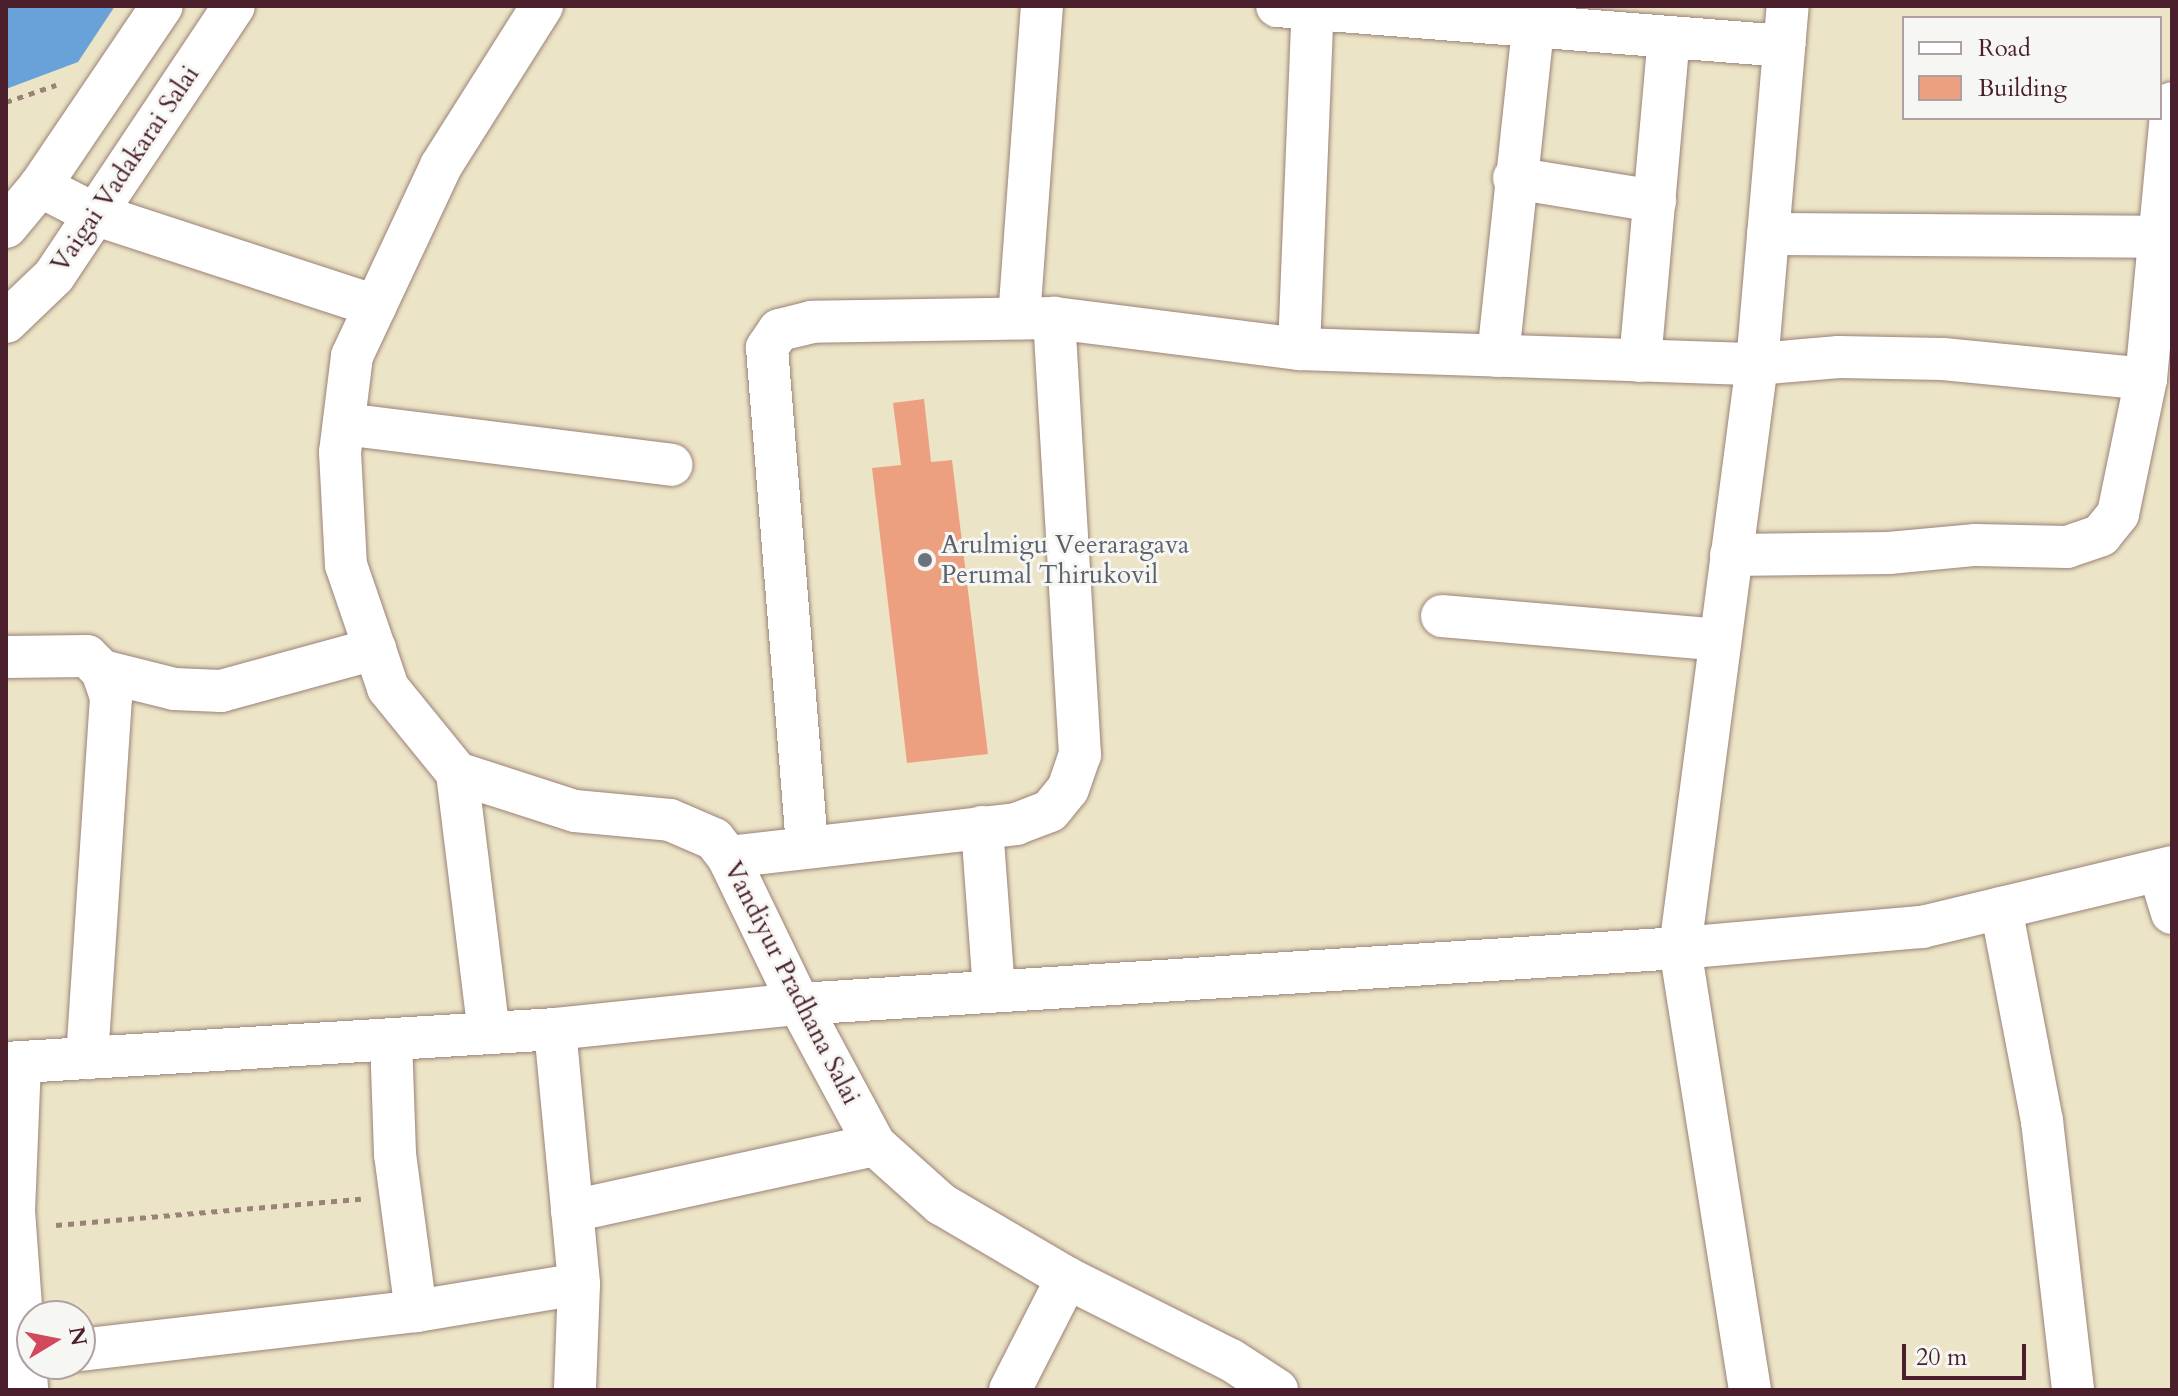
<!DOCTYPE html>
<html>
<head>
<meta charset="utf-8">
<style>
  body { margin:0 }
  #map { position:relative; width:2178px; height:1396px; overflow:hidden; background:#ece4c6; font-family:Cardo,serif }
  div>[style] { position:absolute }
  .water>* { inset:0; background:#68a2d8 }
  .building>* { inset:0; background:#eca07f }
  .path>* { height:5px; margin-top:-2.5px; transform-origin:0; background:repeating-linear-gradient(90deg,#9b8278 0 6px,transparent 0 12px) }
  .roads { filter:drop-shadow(0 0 2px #9b8278) drop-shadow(0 0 2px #9b8278) }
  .minor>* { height:42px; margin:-21px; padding:0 21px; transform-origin:21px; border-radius:21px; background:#fff }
  .dots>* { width:22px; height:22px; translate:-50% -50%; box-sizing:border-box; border:4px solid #f6f6f2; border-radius:50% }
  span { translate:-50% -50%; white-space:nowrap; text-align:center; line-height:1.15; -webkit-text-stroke:6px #f6f6f2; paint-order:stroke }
  .street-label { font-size:26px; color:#4a1f2b }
  .worship-label { font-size:26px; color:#5b616d }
  .left { translate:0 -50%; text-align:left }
  .frame { position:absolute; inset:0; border:8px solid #4a1f2b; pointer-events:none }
  .legend { position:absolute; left:1902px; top:16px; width:260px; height:104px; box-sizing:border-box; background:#f6f6f2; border:2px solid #b1a0a2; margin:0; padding:10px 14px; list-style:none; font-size:24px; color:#4a1f2b }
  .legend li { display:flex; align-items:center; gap:16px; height:40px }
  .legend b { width:40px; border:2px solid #b1a0a2 }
  .north { position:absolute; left:16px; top:1300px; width:80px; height:80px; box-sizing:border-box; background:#f6f6f2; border:2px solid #b1a0a2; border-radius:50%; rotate:80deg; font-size:22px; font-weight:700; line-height:32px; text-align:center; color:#4a1f2b }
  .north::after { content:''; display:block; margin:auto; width:28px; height:36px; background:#d1495b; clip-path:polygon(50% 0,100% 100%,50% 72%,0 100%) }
  .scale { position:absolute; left:1902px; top:1344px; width:124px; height:36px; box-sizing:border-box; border:4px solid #4a1f2b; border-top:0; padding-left:10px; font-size:24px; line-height:28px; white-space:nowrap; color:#4a1f2b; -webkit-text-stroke:6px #f6f6f2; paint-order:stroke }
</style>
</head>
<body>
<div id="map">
  <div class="water">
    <i style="clip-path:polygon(6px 6px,115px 6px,78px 62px,6px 89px)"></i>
  </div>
  <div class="building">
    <i style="clip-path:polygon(924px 399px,931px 462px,952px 460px,988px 754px,907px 763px,872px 468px,901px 465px,893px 403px)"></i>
  </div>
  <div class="path">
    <i style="left:6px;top:102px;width:53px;rotate:-18.8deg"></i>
    <i style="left:56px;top:1225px;width:306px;rotate:-4.9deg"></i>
  </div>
  <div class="roads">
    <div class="minor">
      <i style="left:542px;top:6px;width:189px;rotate:122.3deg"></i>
      <i style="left:441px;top:166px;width:210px;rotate:115.1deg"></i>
      <i style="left:352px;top:356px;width:97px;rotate:97.1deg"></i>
      <i style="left:340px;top:452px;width:113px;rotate:87deg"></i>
      <i style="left:346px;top:565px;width:130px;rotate:71.1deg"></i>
      <i style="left:388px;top:688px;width:109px;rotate:50.9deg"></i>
      <i style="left:457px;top:773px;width:124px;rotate:17.9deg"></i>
      <i style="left:575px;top:811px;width:95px;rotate:5.4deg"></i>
      <i style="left:670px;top:820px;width:48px;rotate:23.4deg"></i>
      <i style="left:714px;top:839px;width:23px;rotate:52deg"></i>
      <i style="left:728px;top:857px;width:163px;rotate:64.2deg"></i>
      <i style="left:799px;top:1004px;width:160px;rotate:61.7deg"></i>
      <i style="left:875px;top:1145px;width:89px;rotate:41.8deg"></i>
      <i style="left:941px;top:1204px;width:146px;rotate:30.4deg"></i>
      <i style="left:1067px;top:1278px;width:183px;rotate:26.6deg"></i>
      <i style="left:1231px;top:1360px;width:55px;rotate:33.1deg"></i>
      <i style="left:1277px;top:6px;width:509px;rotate:4.51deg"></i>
      <i style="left:1514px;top:178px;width:143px;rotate:9.3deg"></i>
      <i style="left:40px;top:186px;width:61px;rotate:27.4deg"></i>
      <i style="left:94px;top:214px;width:296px;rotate:18.1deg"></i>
      <i style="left:6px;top:227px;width:53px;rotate:-50.3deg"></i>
      <i style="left:40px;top:186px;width:217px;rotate:-55.9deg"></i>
      <i style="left:1768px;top:234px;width:394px;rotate:0.4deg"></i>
      <i style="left:1019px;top:318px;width:313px;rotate:-85.8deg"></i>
      <i style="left:1054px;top:318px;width:247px;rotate:7.2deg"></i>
      <i style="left:1299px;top:349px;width:458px;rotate:1.9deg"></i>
      <i style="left:1757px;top:364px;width:82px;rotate:-4.9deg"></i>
      <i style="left:1839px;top:357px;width:104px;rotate:1.1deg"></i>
      <i style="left:1943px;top:359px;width:204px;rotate:5.6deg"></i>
      <i style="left:6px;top:322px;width:66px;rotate:-43.8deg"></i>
      <i style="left:54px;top:276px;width:324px;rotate:-56.3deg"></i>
      <i style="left:1299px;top:349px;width:343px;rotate:-87.7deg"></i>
      <i style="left:1498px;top:356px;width:331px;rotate:-83.9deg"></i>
      <i style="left:1640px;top:361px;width:323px;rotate:-84.9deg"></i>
      <i style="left:344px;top:424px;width:330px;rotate:7.1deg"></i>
      <i style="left:1731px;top:555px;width:158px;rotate:-0.7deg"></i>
      <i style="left:1889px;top:553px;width:87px;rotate:-5.3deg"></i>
      <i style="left:1976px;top:545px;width:91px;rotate:1.3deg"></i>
      <i style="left:2067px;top:547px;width:36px;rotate:-19deg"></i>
      <i style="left:2101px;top:535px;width:27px;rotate:-51deg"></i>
      <i style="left:2118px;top:514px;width:138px;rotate:-78.3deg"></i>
      <i style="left:2146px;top:379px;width:277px;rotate:-84.6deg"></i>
      <i style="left:1442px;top:616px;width:279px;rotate:4.9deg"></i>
      <i style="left:6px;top:657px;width:81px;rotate:-0.7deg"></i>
      <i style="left:87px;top:656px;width:21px;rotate:45deg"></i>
      <i style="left:102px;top:671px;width:28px;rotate:71deg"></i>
      <i style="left:111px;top:697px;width:362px;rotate:93.8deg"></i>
      <i style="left:102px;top:671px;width:74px;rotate:14deg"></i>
      <i style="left:174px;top:689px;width:47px;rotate:2.4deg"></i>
      <i style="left:221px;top:691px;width:160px;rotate:-15.3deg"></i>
      <i style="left:457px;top:773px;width:262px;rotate:83deg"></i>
      <i style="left:982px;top:827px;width:164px;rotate:85.8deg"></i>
      <i style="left:728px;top:857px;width:290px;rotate:-6.5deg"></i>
      <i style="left:1016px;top:824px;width:36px;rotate:-21deg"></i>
      <i style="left:1050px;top:811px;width:28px;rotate:-51deg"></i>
      <i style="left:1068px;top:789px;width:36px;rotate:-71deg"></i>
      <i style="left:1080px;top:755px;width:438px;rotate:-93.4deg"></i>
      <i style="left:1054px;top:318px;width:242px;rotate:179.1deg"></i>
      <i style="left:812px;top:322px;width:34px;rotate:166deg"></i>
      <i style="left:779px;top:330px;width:22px;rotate:124deg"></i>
      <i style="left:767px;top:348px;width:500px;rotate:85.4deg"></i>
      <i style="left:2159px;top:871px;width:44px;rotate:72.8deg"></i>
      <i style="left:2001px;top:908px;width:217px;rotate:79.1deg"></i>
      <i style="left:2042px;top:1121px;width:271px;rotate:83.4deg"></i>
      <i style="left:555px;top:1029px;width:256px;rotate:84.6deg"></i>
      <i style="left:579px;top:1284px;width:106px;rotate:92.2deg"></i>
      <i style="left:391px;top:1039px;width:115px;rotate:88deg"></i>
      <i style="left:395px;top:1154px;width:158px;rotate:82.4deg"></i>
      <i style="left:20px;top:1062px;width:149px;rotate:92.3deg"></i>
      <i style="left:14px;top:1211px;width:179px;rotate:85.8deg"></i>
      <i style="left:6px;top:1063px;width:550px;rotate:-3.54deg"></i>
      <i style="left:555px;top:1029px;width:245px;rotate:-5.9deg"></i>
      <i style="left:799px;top:1004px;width:883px;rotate:-3.64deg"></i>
      <i style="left:1680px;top:948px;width:243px;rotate:-5deg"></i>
      <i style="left:1922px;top:927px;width:257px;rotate:-13.5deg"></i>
      <i style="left:572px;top:1211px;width:310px;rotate:-12.3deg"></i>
      <i style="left:80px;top:1350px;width:338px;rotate:-6.6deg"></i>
      <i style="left:416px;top:1311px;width:165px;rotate:-9.4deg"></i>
      <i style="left:1010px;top:1390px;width:126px;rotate:-63deg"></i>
      <i style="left:1750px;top:1390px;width:448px;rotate:-99deg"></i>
      <i style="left:1680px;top:948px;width:589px;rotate:-82.49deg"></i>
      <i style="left:1757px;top:364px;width:359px;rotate:-85.1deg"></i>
    </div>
  </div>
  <div class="dots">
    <i style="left:925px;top:560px;background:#6b7280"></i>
  </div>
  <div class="street-label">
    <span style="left:125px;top:169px;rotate:-56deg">Vaigai Vadakarai Salai</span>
    <span style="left:792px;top:983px;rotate:63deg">Vandiyur Pradhana Salai</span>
  </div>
  <div class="worship-label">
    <span class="left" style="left:941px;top:560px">Arulmigu Veeraragava<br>Perumal Thirukovil</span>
  </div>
  <div class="frame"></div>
  <ul class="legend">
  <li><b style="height:10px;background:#fff"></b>Road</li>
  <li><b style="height:22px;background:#eca07f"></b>Building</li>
  </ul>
  <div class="north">N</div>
  <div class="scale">20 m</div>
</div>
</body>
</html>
